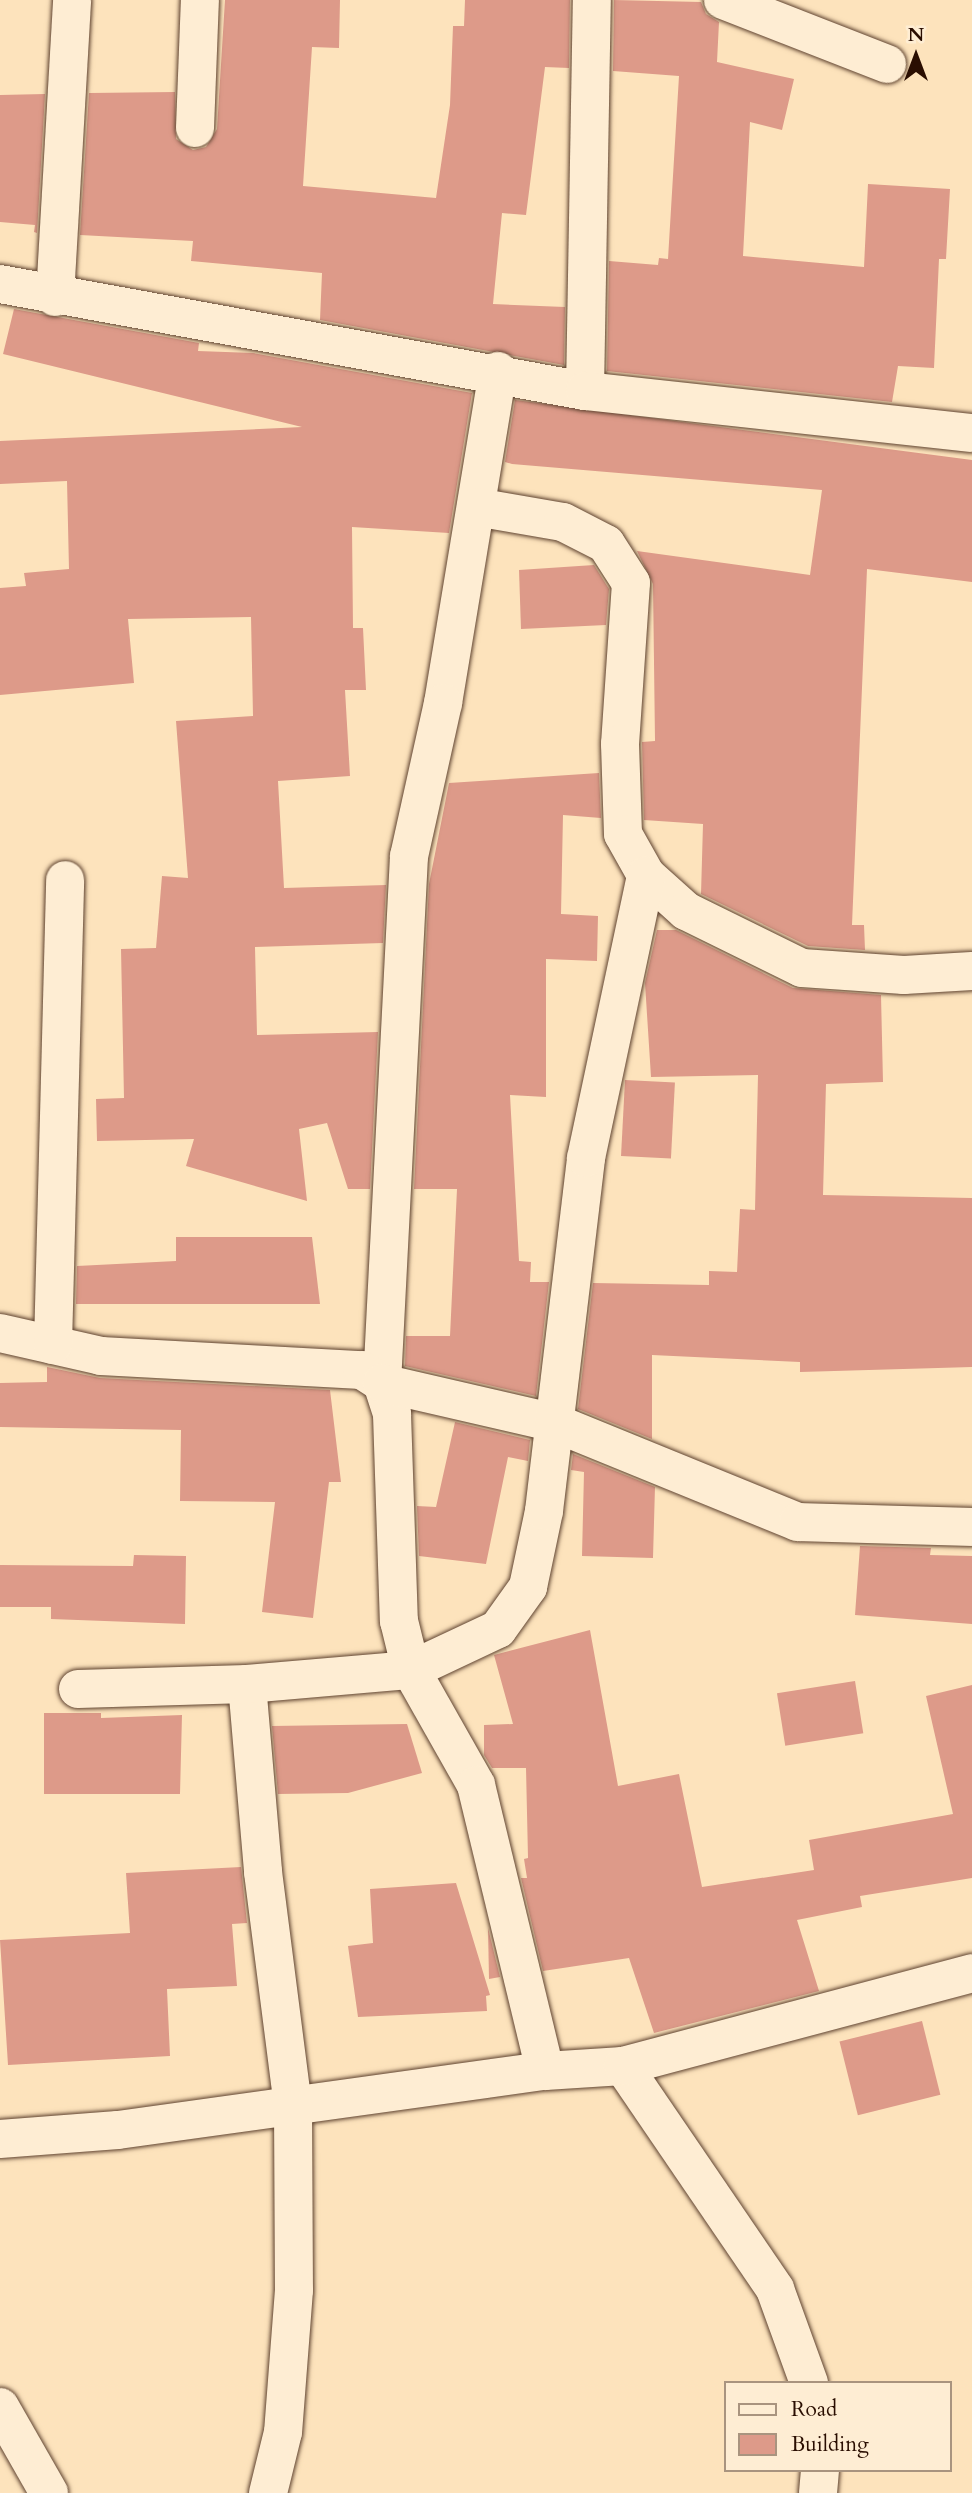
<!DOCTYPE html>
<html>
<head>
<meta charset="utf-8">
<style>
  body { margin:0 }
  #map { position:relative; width:972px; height:2493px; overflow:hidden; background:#fde3bc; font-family:Cardo,serif }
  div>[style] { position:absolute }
  .building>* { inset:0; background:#dd9a89; transform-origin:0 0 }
  .roads { filter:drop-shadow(0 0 2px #5f4330) drop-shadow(0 0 2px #5f4330) }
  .minor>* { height:38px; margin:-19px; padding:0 19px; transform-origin:19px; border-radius:19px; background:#feedd3 }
  .tertiary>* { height:38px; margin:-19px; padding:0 19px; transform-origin:19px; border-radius:19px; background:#feedd3 }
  span { translate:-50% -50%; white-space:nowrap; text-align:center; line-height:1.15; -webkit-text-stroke:5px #feedd3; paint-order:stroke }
  .legend { position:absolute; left:724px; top:2381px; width:228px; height:91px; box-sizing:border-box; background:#feedd3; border:2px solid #a9947f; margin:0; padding:9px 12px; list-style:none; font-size:21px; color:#2a0e01 }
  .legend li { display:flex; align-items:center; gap:14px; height:35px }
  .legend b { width:35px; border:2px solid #a9947f }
  .north { position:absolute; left:881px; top:21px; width:70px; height:70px; -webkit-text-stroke:5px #feedd3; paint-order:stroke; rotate:0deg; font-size:19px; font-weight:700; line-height:28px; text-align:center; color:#2a0e01 }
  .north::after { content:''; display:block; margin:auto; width:24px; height:32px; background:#2a0e01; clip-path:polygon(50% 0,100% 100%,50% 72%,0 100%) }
</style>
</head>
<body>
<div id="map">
  <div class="building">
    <i style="clip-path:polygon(225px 0,340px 0,339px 48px,312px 47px,303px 186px,436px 198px,450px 105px,453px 26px,464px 26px,465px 0,570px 0,569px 68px,545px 67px,526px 215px,502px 213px,493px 304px,565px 307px,564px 365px,320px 320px,322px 273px,191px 261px,193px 241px,80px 235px,89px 93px,175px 92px,176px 139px,193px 150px,206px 147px,217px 129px)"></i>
    <i style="clip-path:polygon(614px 0,701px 2px,706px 14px,719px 22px,717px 62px,794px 79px,782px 130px,750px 122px,743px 256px,864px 267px,868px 184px,950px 189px,946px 259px,939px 259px,934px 368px,898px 366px,892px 402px,607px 371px,609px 261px,658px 265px,659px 258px,668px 259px,679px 76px,613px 71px)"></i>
    <i style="clip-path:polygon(45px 94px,37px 233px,34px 232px,35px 225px,0 222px,0 95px)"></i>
    <i style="clip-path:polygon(14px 309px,199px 343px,198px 351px,253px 353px,472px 393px,449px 533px,352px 527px,353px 628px,363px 628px,366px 690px,345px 690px,350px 776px,278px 781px,284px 888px,386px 885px,383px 943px,255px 947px,257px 1035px,378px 1032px,370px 1189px,348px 1189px,327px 1123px,299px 1129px,307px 1201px,186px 1166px,194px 1139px,97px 1141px,96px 1099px,124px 1098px,121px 949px,156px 948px,162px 876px,188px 878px,176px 721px,253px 716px,251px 617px,128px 619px,134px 683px,0 695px,0 588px,26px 586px,24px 573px,69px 569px,67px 481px,0 484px,0 441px,302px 427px,3px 354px)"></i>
    <i style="clip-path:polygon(515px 400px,972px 460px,972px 582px,867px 569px,852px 925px,864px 925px,865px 950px,808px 946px,701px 894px,703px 824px,644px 820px,642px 742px,655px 741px,653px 584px,637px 551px,810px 575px,822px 490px,512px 464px,505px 462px)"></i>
    <i style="clip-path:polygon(594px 565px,609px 589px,606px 625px,521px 629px,519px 570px)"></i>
    <i style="clip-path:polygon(599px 773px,601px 818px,563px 815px,561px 914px,598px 916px,597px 961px,546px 959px,546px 1097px,510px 1095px,519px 1261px,531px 1262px,530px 1282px,549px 1282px,536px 1396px,405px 1366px,406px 1336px,450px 1336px,457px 1189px,414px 1189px,429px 884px,449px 783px)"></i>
    <i style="clip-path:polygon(657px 930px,676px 930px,793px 988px,881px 995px,883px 1082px,826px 1084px,823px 1195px,972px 1198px,972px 1367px,800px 1372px,800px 1362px,652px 1355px,652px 1439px,578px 1409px,593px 1283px,709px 1285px,709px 1271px,737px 1272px,740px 1209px,755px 1210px,758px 1075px,651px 1077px,645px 983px)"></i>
    <i style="left:625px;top:1080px;width:50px;height:76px;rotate:3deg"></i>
    <i style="clip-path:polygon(176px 1237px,312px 1237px,320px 1304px,76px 1304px,77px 1266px,176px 1261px)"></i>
    <i style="clip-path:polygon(47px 1367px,100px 1378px,330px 1390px,341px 1482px,329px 1482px,313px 1618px,262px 1612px,275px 1502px,180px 1501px,181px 1430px,0 1427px,0 1383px,47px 1382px)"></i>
    <i style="clip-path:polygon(455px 1422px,530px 1440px,528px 1461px,508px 1457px,486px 1564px,419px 1556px,417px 1506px,436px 1507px)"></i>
    <i style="clip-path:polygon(573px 1454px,655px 1487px,653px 1558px,582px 1556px,584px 1472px,571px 1470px)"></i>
    <i style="clip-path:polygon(860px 1546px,931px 1548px,930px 1555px,972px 1556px,972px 1624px,855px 1615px)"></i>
    <i style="clip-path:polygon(134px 1555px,186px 1556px,185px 1624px,51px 1619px,51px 1607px,0 1607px,0 1565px,133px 1566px)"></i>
    <i style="clip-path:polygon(590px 1630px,618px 1786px,679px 1774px,702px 1887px,814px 1870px,809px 1840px,953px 1814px,926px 1696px,972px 1685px,972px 1878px,860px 1896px,862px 1907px,797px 1920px,819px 1991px,654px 2033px,629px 1958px,543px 1971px,521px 1878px,527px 1878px,524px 1859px,528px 1858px,526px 1768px,492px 1768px,484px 1755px,484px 1725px,513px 1724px,494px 1655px)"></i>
    <i style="left:855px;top:1681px;width:53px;height:79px;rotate:81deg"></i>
    <i style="clip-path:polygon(44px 1713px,101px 1713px,101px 1718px,182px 1715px,180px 1794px,44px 1794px)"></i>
    <i style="clip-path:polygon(407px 1724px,422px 1773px,348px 1793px,278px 1794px,272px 1726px)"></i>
    <i style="clip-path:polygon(241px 1867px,247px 1923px,232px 1924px,237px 1986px,167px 1989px,170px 2056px,8px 2065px,0 1940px,130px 1933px,126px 1873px)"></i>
    <i style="clip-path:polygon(456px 1883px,490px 1995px,486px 1996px,487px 2011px,358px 2017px,348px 1946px,373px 1943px,370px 1889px)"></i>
    <i style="clip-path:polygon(488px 1928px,500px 1977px,489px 1979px)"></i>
    <i style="left:922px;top:2021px;width:76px;height:85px;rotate:76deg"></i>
  </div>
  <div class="roads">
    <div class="minor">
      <i style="left:723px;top:0;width:176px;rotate:21.3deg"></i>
      <i style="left:195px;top:128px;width:128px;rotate:-87.8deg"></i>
      <i style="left:55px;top:297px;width:297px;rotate:-86.7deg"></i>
      <i style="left:498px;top:371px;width:337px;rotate:99.4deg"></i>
      <i style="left:443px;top:703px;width:157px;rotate:102.5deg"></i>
      <i style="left:409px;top:856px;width:528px;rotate:92.93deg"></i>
      <i style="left:382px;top:1383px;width:33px;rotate:72deg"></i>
      <i style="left:392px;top:1414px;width:207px;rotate:88.1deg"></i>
      <i style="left:399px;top:1621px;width:50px;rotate:76.2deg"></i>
      <i style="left:411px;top:1670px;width:132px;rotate:60.5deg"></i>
      <i style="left:476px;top:1785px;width:294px;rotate:76.4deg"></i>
      <i style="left:585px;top:391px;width:391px;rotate:-89deg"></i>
      <i style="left:476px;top:507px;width:88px;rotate:9.8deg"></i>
      <i style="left:563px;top:522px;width:48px;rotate:27.1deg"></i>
      <i style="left:606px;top:544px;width:46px;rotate:57.3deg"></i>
      <i style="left:631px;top:583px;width:161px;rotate:93.9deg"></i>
      <i style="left:620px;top:744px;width:90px;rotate:88.1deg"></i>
      <i style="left:623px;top:834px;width:47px;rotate:60.7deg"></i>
      <i style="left:646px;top:875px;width:54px;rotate:42deg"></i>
      <i style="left:686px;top:911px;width:129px;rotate:26.2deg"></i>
      <i style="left:802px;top:968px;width:102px;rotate:3.9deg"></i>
      <i style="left:904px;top:975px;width:68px;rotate:-3.4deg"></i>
      <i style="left:0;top:1333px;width:104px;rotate:12.8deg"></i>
      <i style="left:101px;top:1356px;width:261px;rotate:3.1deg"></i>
      <i style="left:362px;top:1370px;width:24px;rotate:33deg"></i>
      <i style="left:382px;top:1383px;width:178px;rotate:13deg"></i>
      <i style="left:555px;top:1423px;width:262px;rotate:22.2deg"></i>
      <i style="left:798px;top:1522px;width:174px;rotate:1.6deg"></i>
      <i style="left:53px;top:1345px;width:465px;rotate:-88.5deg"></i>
      <i style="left:247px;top:1684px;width:189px;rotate:85.1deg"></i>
      <i style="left:263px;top:1872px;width:236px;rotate:82.7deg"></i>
      <i style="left:293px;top:2106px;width:184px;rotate:89.7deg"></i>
      <i style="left:294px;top:2290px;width:142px;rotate:94.4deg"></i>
      <i style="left:283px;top:2432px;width:63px;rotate:103.8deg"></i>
      <i style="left:78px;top:1689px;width:169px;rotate:-1.7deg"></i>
      <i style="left:247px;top:1684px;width:165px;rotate:-4.9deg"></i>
      <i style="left:411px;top:1670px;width:96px;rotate:-25.2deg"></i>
      <i style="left:498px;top:1629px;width:52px;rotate:-54.5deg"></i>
      <i style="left:528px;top:1587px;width:78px;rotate:-78.1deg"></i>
      <i style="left:544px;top:1511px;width:355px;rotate:-83.2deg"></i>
      <i style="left:586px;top:1158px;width:289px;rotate:-78deg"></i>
      <i style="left:623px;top:2066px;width:270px;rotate:55.7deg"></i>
      <i style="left:775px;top:2289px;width:100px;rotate:70.1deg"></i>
      <i style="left:0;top:2407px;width:99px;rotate:60.3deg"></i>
      <i style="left:818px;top:2493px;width:23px;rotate:-85deg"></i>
    </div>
    <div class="tertiary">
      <i style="left:0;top:284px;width:595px;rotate:10.37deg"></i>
      <i style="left:585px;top:391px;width:389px;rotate:6.2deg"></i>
      <i style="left:0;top:2139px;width:118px;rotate:-4.4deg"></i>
      <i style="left:118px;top:2130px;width:431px;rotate:-7.9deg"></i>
      <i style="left:545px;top:2071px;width:78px;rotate:-3.7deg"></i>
      <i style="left:623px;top:2066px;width:361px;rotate:-14.9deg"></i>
    </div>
  </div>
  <ul class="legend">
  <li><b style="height:9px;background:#feedd3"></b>Road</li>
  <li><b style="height:19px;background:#dd9a89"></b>Building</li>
  </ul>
  <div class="north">N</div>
</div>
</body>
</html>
